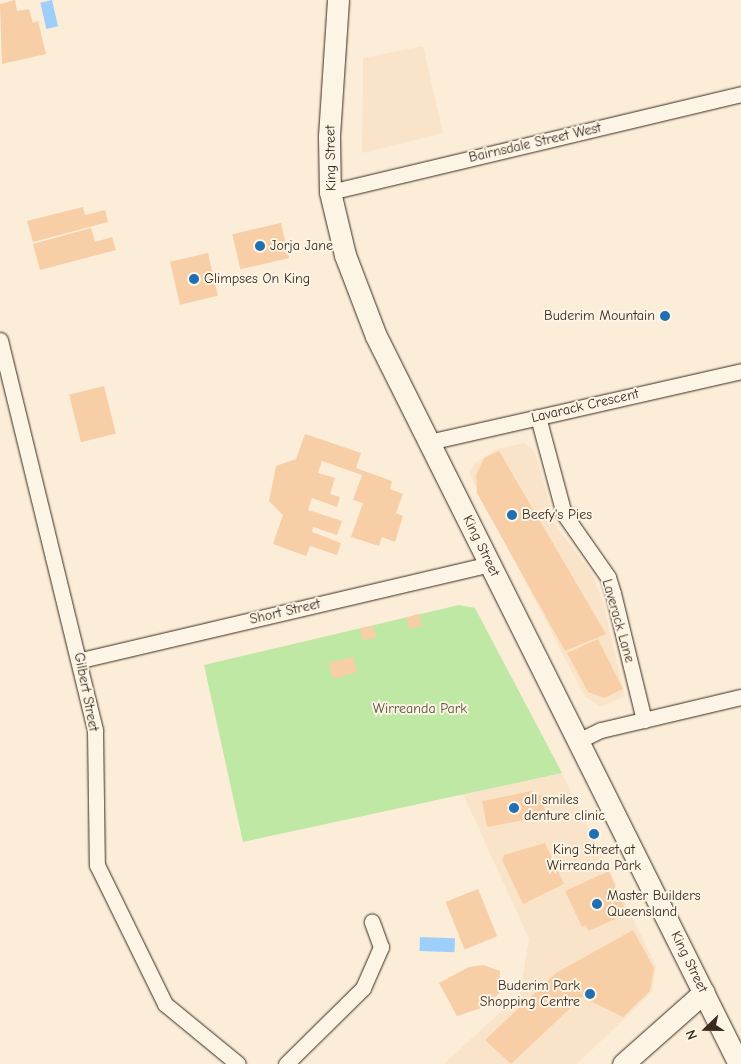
<!DOCTYPE html>
<html>
<head>
<meta charset="utf-8">
<style>
  body { margin:0 }
  #map { position:relative; width:741px; height:1064px; overflow:hidden; background:#fbedd8; font-family:"Comic Neue",sans-serif }
  div>[style] { position:absolute }
  .built>* { inset:0; background:#fae4c9 }
  .green>* { inset:0; background:#bee8a4 }
  .water>* { inset:0; background:#9dcffa; transform-origin:0 0 }
  .building>* { inset:0; background:#f7cea6; transform-origin:0 0 }
  .roads { filter:drop-shadow(0 0 1px #3b2a1e) drop-shadow(0 0 1px #3b2a1e) }
  .street>* { height:15px; margin:-7.5px; padding:0 7.5px; transform-origin:7.5px; border-radius:7.5px; background:#fcf5e5 }
  .secondary>* { height:21px; margin:-10.5px; padding:0 10.5px; transform-origin:10.5px; border-radius:10.5px; background:#fcf5e5 }
  .dots>* { width:14px; height:14px; translate:-50% -50%; box-sizing:border-box; border:2px solid #fcf5e5; border-radius:50% }
  span { translate:-50% -50%; white-space:nowrap; text-align:center; line-height:1.15; -webkit-text-stroke:4px #fcf5e5; paint-order:stroke }
  .street-label { font-size:14px; color:#3b2a1e }
  .poi-label { font-size:14px; color:#3b2a1e }
  .left { translate:0 -50%; text-align:left }
  .right { translate:-100% -50%; text-align:right }
  .park-label { font-size:14px; color:#555039 }
  .north { position:absolute; left:681px; top:1004px; width:50px; height:50px; -webkit-text-stroke:4px #fcf5e5; paint-order:stroke; rotate:248deg; font-size:14px; font-weight:700; line-height:20px; text-align:center; color:#3b2a1e }
  .north::after { content:''; display:block; margin:auto; width:18px; height:22px; background:#3b2a1e; clip-path:polygon(50% 0,100% 100%,50% 72%,0 100%) }
</style>
</head>
<body>
<div id="map">
  <div class="built">
    <i style="clip-path:polygon(423px 46px,443px 133px,362px 153px,363px 58px)"></i>
    <i style="clip-path:polygon(524px 443px,533px 449px,537px 458px,555px 524px,593px 575px,603px 603px,625px 696px,601px 707px,585px 697px,469px 473px,476px 462px,497px 449px)"></i>
    <i style="clip-path:polygon(562px 773px,656px 966px,652px 992px,577px 1064px,444px 1064px,520px 994px,529px 939px,463px 794px)"></i>
  </div>
  <div class="green">
    <i style="clip-path:polygon(459px 605px,475px 608px,562px 773px,243px 842px,204px 665px)"></i>
  </div>
  <div class="water">
    <i style="left:52px;top:0;width:27px;height:12px;rotate:77deg"></i>
    <i style="left:420px;top:937px;width:35px;height:14px;rotate:2deg"></i>
  </div>
  <div class="building">
    <i style="clip-path:polygon(15px 0,17px 11px,29px 9px,33px 23px,38px 21px,46px 54px,2px 64px,0 4px)"></i>
    <i style="clip-path:polygon(83px 207px,85px 215px,105px 210px,108px 222px,33px 242px,27px 221px)"></i>
    <i style="left:281px;top:223px;width:36px;height:50px;rotate:77deg"></i>
    <i style="clip-path:polygon(91px 228px,95px 242px,112px 237px,116px 250px,40px 270px,33px 244px)"></i>
    <i style="left:208px;top:253px;width:44px;height:39px;rotate:77deg"></i>
    <i style="left:104px;top:386px;width:49px;height:36px;rotate:76deg"></i>
    <i style="clip-path:polygon(305px 434px,361px 453px,356px 468px,392px 481px,390px 489px,403px 494px,396px 513px,403px 516px,395px 542px,382px 537px,379px 546px,351px 537px,363px 503px,353px 500px,362px 475px,322px 461px,318px 473px,335px 478px,330px 494px,340px 497px,337px 507px,312px 498px,308px 510px,342px 521px,337px 535px,313px 527px,312px 532px,341px 543px,337px 555px,310px 546px,306px 556px,273px 544px,283px 515px,269px 501px,276px 466px,296px 459px)"></i>
    <i style="clip-path:polygon(499px 451px,606px 634px,565px 651px,477px 493px,476px 475px,484px 458px)"></i>
    <i style="left:419px;top:614px;width:12px;height:13px;rotate:76deg"></i>
    <i style="clip-path:polygon(373px 626px,376px 638px,363px 640px,360px 628px)"></i>
    <i style="clip-path:polygon(598px 639px,623px 689px,604px 698px,588px 692px,567px 653px)"></i>
    <i style="left:353px;top:657px;width:16px;height:25px;rotate:76deg"></i>
    <i style="clip-path:polygon(532px 791px,533px 796px,542px 795px,546px 816px,487px 827px,482px 801px)"></i>
    <i style="clip-path:polygon(545px 843px,564px 884px,523px 904px,502px 860px,504px 855px)"></i>
    <i style="clip-path:polygon(609px 871px,627px 914px,588px 931px,586px 925px,582px 927px,565px 891px)"></i>
    <i style="left:478px;top:889px;width:51px;height:35px;rotate:68deg"></i>
    <i style="clip-path:polygon(633px 930px,654px 968px,650px 991px,623px 1017px,582px 997px,511px 1064px,485px 1040px,556px 973px)"></i>
    <i style="clip-path:polygon(483px 965px,500px 971px,499px 993px,487px 1006px,457px 1016px,439px 983px,469px 967px)"></i>
  </div>
  <div class="roads">
    <div class="street">
      <i style="left:330px;top:192px;width:423px;rotate:-13.4deg"></i>
      <i style="left:0;top:340px;width:401px;rotate:76.3deg"></i>
      <i style="left:95px;top:730px;width:135px;rotate:89.2deg"></i>
      <i style="left:97px;top:865px;width:155px;rotate:63.9deg"></i>
      <i style="left:165px;top:1004px;width:94px;rotate:39.4deg"></i>
      <i style="left:538px;top:417px;width:100px;rotate:75deg"></i>
      <i style="left:564px;top:514px;width:77px;rotate:55.1deg"></i>
      <i style="left:608px;top:577px;width:17px;rotate:73deg"></i>
      <i style="left:613px;top:593px;width:131px;rotate:76.3deg"></i>
      <i style="left:429px;top:442px;width:320px;rotate:-12.8deg"></i>
      <i style="left:81px;top:660px;width:420px;rotate:-13.2deg"></i>
      <i style="left:578px;top:741px;width:25px;rotate:-26deg"></i>
      <i style="left:601px;top:730px;width:144px;rotate:-13.3deg"></i>
      <i style="left:286px;top:1064px;width:108px;rotate:-44.6deg"></i>
      <i style="left:363px;top:988px;width:45px;rotate:-66.3deg"></i>
      <i style="left:381px;top:947px;width:27px;rotate:-110deg"></i>
    </div>
    <div class="secondary">
      <i style="left:338px;top:0;width:137px;rotate:93.8deg"></i>
      <i style="left:329px;top:137px;width:55px;rotate:89deg"></i>
      <i style="left:330px;top:192px;width:65px;rotate:76.6deg"></i>
      <i style="left:345px;top:255px;width:87px;rotate:69.1deg"></i>
      <i style="left:376px;top:336px;width:813px;rotate:63.5deg"></i>
      <i style="left:623px;top:1064px;width:108px;rotate:-41.6deg"></i>
    </div>
  </div>
  <div class="dots">
    <i style="left:260px;top:246px;background:#1f6fb2"></i>
    <i style="left:194px;top:279px;background:#1f6fb2"></i>
    <i style="left:665px;top:316px;background:#1f6fb2"></i>
    <i style="left:512px;top:515px;background:#1f6fb2"></i>
    <i style="left:514px;top:808px;background:#1f6fb2"></i>
    <i style="left:594px;top:834px;background:#1f6fb2"></i>
    <i style="left:597px;top:904px;background:#1f6fb2"></i>
    <i style="left:590px;top:994px;background:#1f6fb2"></i>
  </div>
  <div class="street-label">
    <span style="left:535px;top:143px;rotate:-13deg">Bairnsdale Street West</span>
    <span style="left:331px;top:158px;rotate:-91deg">King Street</span>
    <span style="left:585px;top:406px;rotate:-13deg">Lavarack Crescent</span>
    <span style="left:481px;top:546px;rotate:64deg">King Street</span>
    <span style="left:285px;top:612px;rotate:-13deg">Short Street</span>
    <span style="left:618px;top:621px;rotate:74deg">Laverack Lane</span>
    <span style="left:86px;top:692px;rotate:79deg">Gilbert Street</span>
    <span style="left:689px;top:962px;rotate:64deg">King Street</span>
  </div>
  <div class="poi-label">
    <span class="left" style="left:270px;top:246px">Jorja Jane</span>
    <span class="left" style="left:204px;top:279px">Glimpses On King</span>
    <span class="right" style="left:655px;top:316px">Buderim Mountain</span>
    <span class="left" style="left:522px;top:515px">Beefy's Pies</span>
    <span class="left" style="left:524px;top:808px">all smiles<br>denture clinic</span>
    <span style="left:594px;top:858px">King Street at<br>Wirreanda Park</span>
    <span class="left" style="left:607px;top:904px">Master Builders<br>Queensland</span>
    <span class="right" style="left:580px;top:994px">Buderim Park<br>Shopping Centre</span>
  </div>
  <div class="park-label">
    <span style="left:420px;top:709px">Wirreanda Park</span>
  </div>
  <div class="north">N</div>
</div>
</body>
</html>
